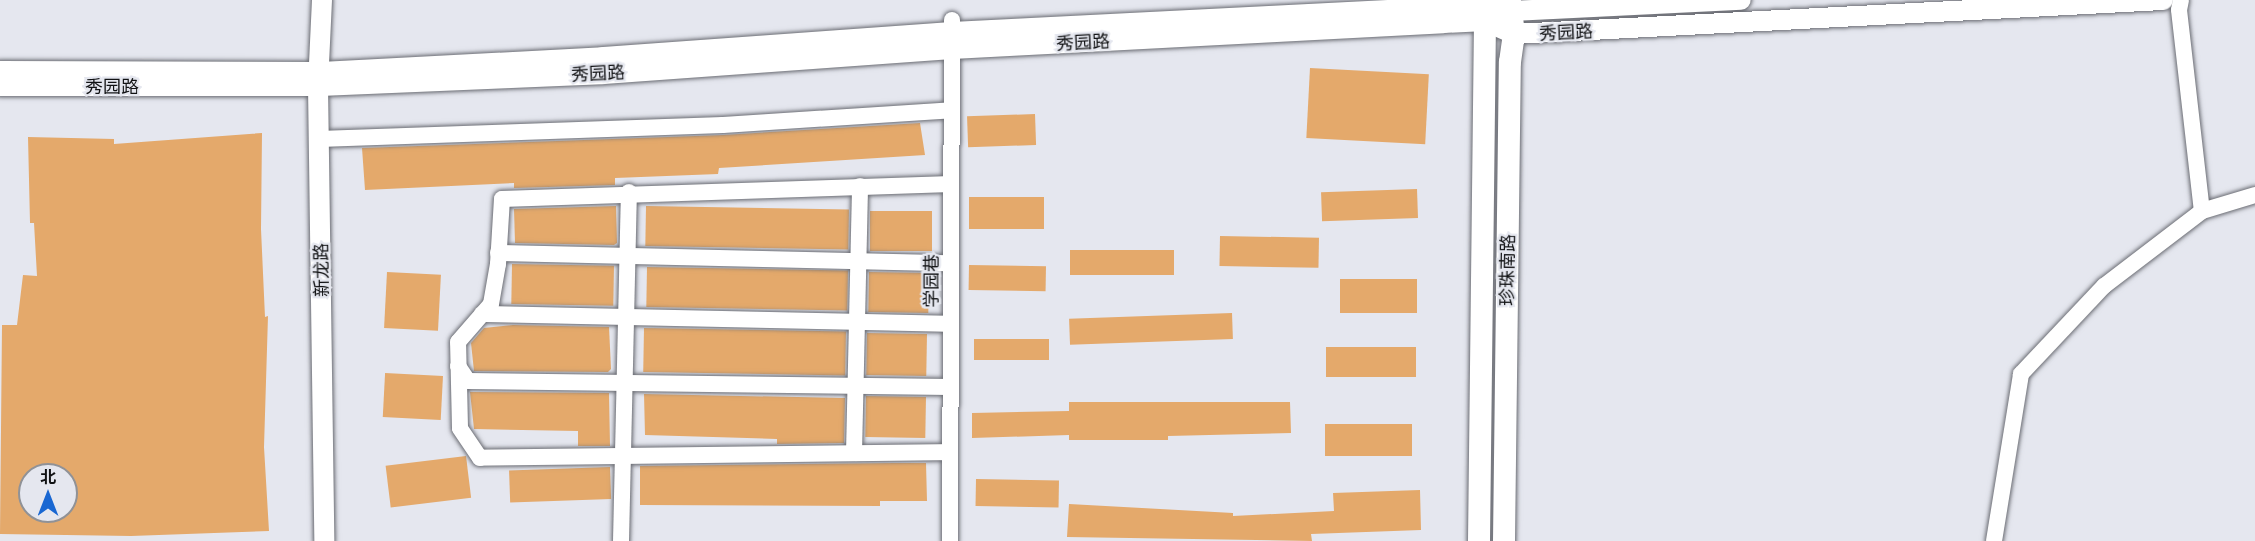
<!DOCTYPE html>
<html>
<head>
<meta charset="utf-8">
<style>
  body { margin:0 }
  #map { position:relative; width:2255px; height:541px; overflow:hidden; background:#e5e7ef; font-family:Manrope,"Noto Sans SC",sans-serif }
  div>[style] { position:absolute }
  .building>* { inset:0; background:#e4a96b; transform-origin:0 0 }
  .roads { filter:drop-shadow(0 0 2px #6a6c73) drop-shadow(0 0 2px #6a6c73) }
  .minor>* { height:16px; margin:-8px; padding:0 8px; transform-origin:8px; border-radius:8px; background:#fff }
  .tertiary>* { height:20px; margin:-10px; padding:0 10px; transform-origin:10px; border-radius:10px; background:#fff }
  .secondary>* { height:22px; margin:-11px; padding:0 11px; transform-origin:11px; border-radius:11px; background:#fff }
  span { translate:-50% -50%; white-space:nowrap; text-align:center; line-height:1.15; -webkit-text-stroke:4.5px #e5e7ef; paint-order:stroke }
  .street-label { font-size:18px; color:#111214 }
  .north { position:absolute; left:18px; top:463px; width:60px; height:60px; box-sizing:border-box; background:#e5e7ef; border:2px solid #909297; border-radius:50%; rotate:0deg; font-size:16px; font-weight:700; line-height:24px; text-align:center; color:#111214 }
  .north::after { content:''; display:block; margin:auto; width:21px; height:27px; background:#1967d2; clip-path:polygon(50% 0,100% 100%,50% 72%,0 100%) }
</style>
</head>
<body>
<div id="map">
  <div class="building">
    <i style="left:1310px;top:68px;width:119px;height:70px;rotate:3deg"></i>
    <i style="left:1035px;top:114px;width:31px;height:68px;rotate:88deg"></i>
    <i style="clip-path:polygon(920px 123px,925px 155px,719px 168px,718px 174px,615px 178px,615px 185px,514px 188px,514px 183px,365px 190px,362px 148px,723px 135px)"></i>
    <i style="clip-path:polygon(evenodd,262px 133px,261px 229px,265px 317px,268px 316px,264px 447px,269px 531px,131px 536px,0 534px,2px 325px,17px 325px,23px 275px,37px 276px,34px 223px,30px 223px,28px 137px,114px 139px,114px 144px,262px 133px,30px 475px,66px 475px,66px 511px,30px 511px,30px 475px)"></i>
    <i style="left:1417px;top:189px;width:29px;height:96px;rotate:88deg"></i>
    <i style="left:969px;top:197px;width:75px;height:32px"></i>
    <i style="clip-path:polygon(616px 206px,617px 243px,614px 245px,515px 243px,514px 209px)"></i>
    <i style="left:646px;top:206px;width:203px;height:40px;rotate:1deg"></i>
    <i style="left:870px;top:211px;width:62px;height:40px"></i>
    <i style="left:1220px;top:236px;width:99px;height:30px;rotate:1deg"></i>
    <i style="left:1070px;top:250px;width:104px;height:25px"></i>
    <i style="left:512px;top:264px;width:102px;height:40px;rotate:1deg"></i>
    <i style="left:969px;top:265px;width:77px;height:25px;rotate:1deg"></i>
    <i style="left:647px;top:267px;width:201px;height:40px;rotate:1deg"></i>
    <i style="left:387px;top:272px;width:54px;height:56px;rotate:3deg"></i>
    <i style="left:869px;top:272px;width:60px;height:40px;rotate:1deg"></i>
    <i style="left:1340px;top:279px;width:77px;height:34px"></i>
    <i style="left:1232px;top:313px;width:26px;height:163px;rotate:88deg"></i>
    <i style="clip-path:polygon(513px 325px,609px 327px,611px 369px,608px 372px,474px 371px,471px 343px,484px 328px)"></i>
    <i style="left:644px;top:328px;width:202px;height:44px;rotate:1deg"></i>
    <i style="left:867px;top:333px;width:60px;height:42px;rotate:1deg"></i>
    <i style="left:974px;top:339px;width:75px;height:21px"></i>
    <i style="left:1416px;top:347px;width:30px;height:90px;rotate:90deg"></i>
    <i style="left:443px;top:376px;width:44px;height:58px;rotate:93deg"></i>
    <i style="clip-path:polygon(470px 392px,609px 393px,610px 446px,578px 446px,578px 431px,474px 429px)"></i>
    <i style="clip-path:polygon(644px 394px,845px 398px,844px 443px,777px 444px,777px 439px,645px 435px)"></i>
    <i style="left:866px;top:396px;width:60px;height:41px;rotate:1deg"></i>
    <i style="clip-path:polygon(1069px 402px,1290px 402px,1291px 433px,1168px 436px,1168px 440px,1069px 440px,1069px 435px,972px 438px,972px 413px,1069px 411px)"></i>
    <i style="left:1325px;top:424px;width:87px;height:32px"></i>
    <i style="left:466px;top:456px;width:42px;height:81px;rotate:83deg"></i>
    <i style="clip-path:polygon(894px 463px,926px 463px,927px 501px,880px 501px,880px 506px,640px 505px,640px 466px)"></i>
    <i style="left:610px;top:467px;width:32px;height:101px;rotate:88deg"></i>
    <i style="left:976px;top:479px;width:83px;height:27px;rotate:1deg"></i>
    <i style="clip-path:polygon(1420px 490px,1421px 530px,1311px 534px,1312px 541px,1067px 537px,1069px 504px,1233px 513px,1233px 516px,1334px 511px,1333px 493px)"></i>
  </div>
  <div class="roads">
    <div class="minor">
      <i style="left:2181px;top:0;width:10px;rotate:101deg"></i>
      <i style="left:2179px;top:10px;width:202px;rotate:83.5deg"></i>
      <i style="left:319px;top:139px;width:404px;rotate:-2deg"></i>
      <i style="left:723px;top:125px;width:229px;rotate:-3.7deg"></i>
      <i style="left:498px;top:253px;width:453px;rotate:1.3deg"></i>
      <i style="left:482px;top:314px;width:469px;rotate:1.2deg"></i>
      <i style="left:458px;top:366px;width:18px;rotate:56deg"></i>
      <i style="left:468px;top:381px;width:482px;rotate:0.7deg"></i>
      <i style="left:950px;top:452px;width:470px;rotate:179.3deg"></i>
      <i style="left:480px;top:458px;width:36px;rotate:-124deg"></i>
      <i style="left:460px;top:428px;width:86px;rotate:-91.3deg"></i>
      <i style="left:458px;top:342px;width:50px;rotate:-49deg"></i>
      <i style="left:491px;top:304px;width:41px;rotate:-80.1deg"></i>
      <i style="left:498px;top:264px;width:65px;rotate:-86.5deg"></i>
      <i style="left:502px;top:199px;width:449px;rotate:-1.9deg"></i>
      <i style="left:854px;top:453px;width:267px;rotate:-88.7deg"></i>
      <i style="left:621px;top:541px;width:349px;rotate:-88.7deg"></i>
      <i style="left:950px;top:541px;width:521px;rotate:-89.78deg"></i>
      <i style="left:1994px;top:541px;width:169px;rotate:-80.8deg"></i>
      <i style="left:2021px;top:374px;width:121px;rotate:-46.7deg"></i>
      <i style="left:2104px;top:286px;width:123px;rotate:-37.4deg"></i>
      <i style="left:2202px;top:211px;width:55px;rotate:-16.8deg"></i>
    </div>
    <div class="tertiary">
      <i style="left:322px;top:0;width:86px;rotate:92.7deg"></i>
      <i style="left:318px;top:86px;width:455px;rotate:89.2deg"></i>
      <i style="left:0;top:71px;width:321px;rotate:0.2deg"></i>
      <i style="left:321px;top:72px;width:282px;rotate:-3deg"></i>
      <i style="left:603px;top:57px;width:350px;rotate:-4.1deg"></i>
      <i style="left:952px;top:32px;width:491px;rotate:-2.9deg"></i>
      <i style="left:1442px;top:7px;width:41px;rotate:-1.4deg"></i>
      <i style="left:1483px;top:6px;width:29px;rotate:10deg"></i>
      <i style="left:1512px;top:11px;width:229px;rotate:-2.8deg"></i>
      <i style="left:0;top:86px;width:318px"></i>
      <i style="left:318px;top:86px;width:285px;rotate:-2.4deg"></i>
      <i style="left:603px;top:74px;width:350px;rotate:-4.1deg"></i>
      <i style="left:952px;top:49px;width:492px;rotate:-3deg"></i>
      <i style="left:1443px;top:23px;width:42px;rotate:-2.7deg"></i>
      <i style="left:1485px;top:21px;width:32px;rotate:24deg"></i>
      <i style="left:1514px;top:34px;width:650px;rotate:-3deg"></i>
    </div>
    <div class="secondary">
      <i style="left:1479px;top:541px;width:520px;rotate:-89.34deg"></i>
      <i style="left:1485px;top:21px;width:21px;rotate:-98deg"></i>
      <i style="left:1504px;top:541px;width:479px;rotate:-89.3deg"></i>
      <i style="left:1510px;top:62px;width:28px;rotate:-82deg"></i>
      <i style="left:1514px;top:34px;width:34px;rotate:-97deg"></i>
    </div>
  </div>
  <div class="street-label">
    <span style="left:1566px;top:32px;rotate:-3deg">秀园路</span>
    <span style="left:1083px;top:42px;rotate:-3deg">秀园路</span>
    <span style="left:598px;top:73px;rotate:-3deg">秀园路</span>
    <span style="left:112px;top:86px">秀园路</span>
    <span style="left:321px;top:270px;rotate:-91deg">新龙路</span>
    <span style="left:1507px;top:270px;rotate:-89deg">珍珠南路</span>
    <span style="left:931px;top:281px;rotate:-90deg">学园巷</span>
  </div>
  <div class="north">北</div>
</div>
</body>
</html>
